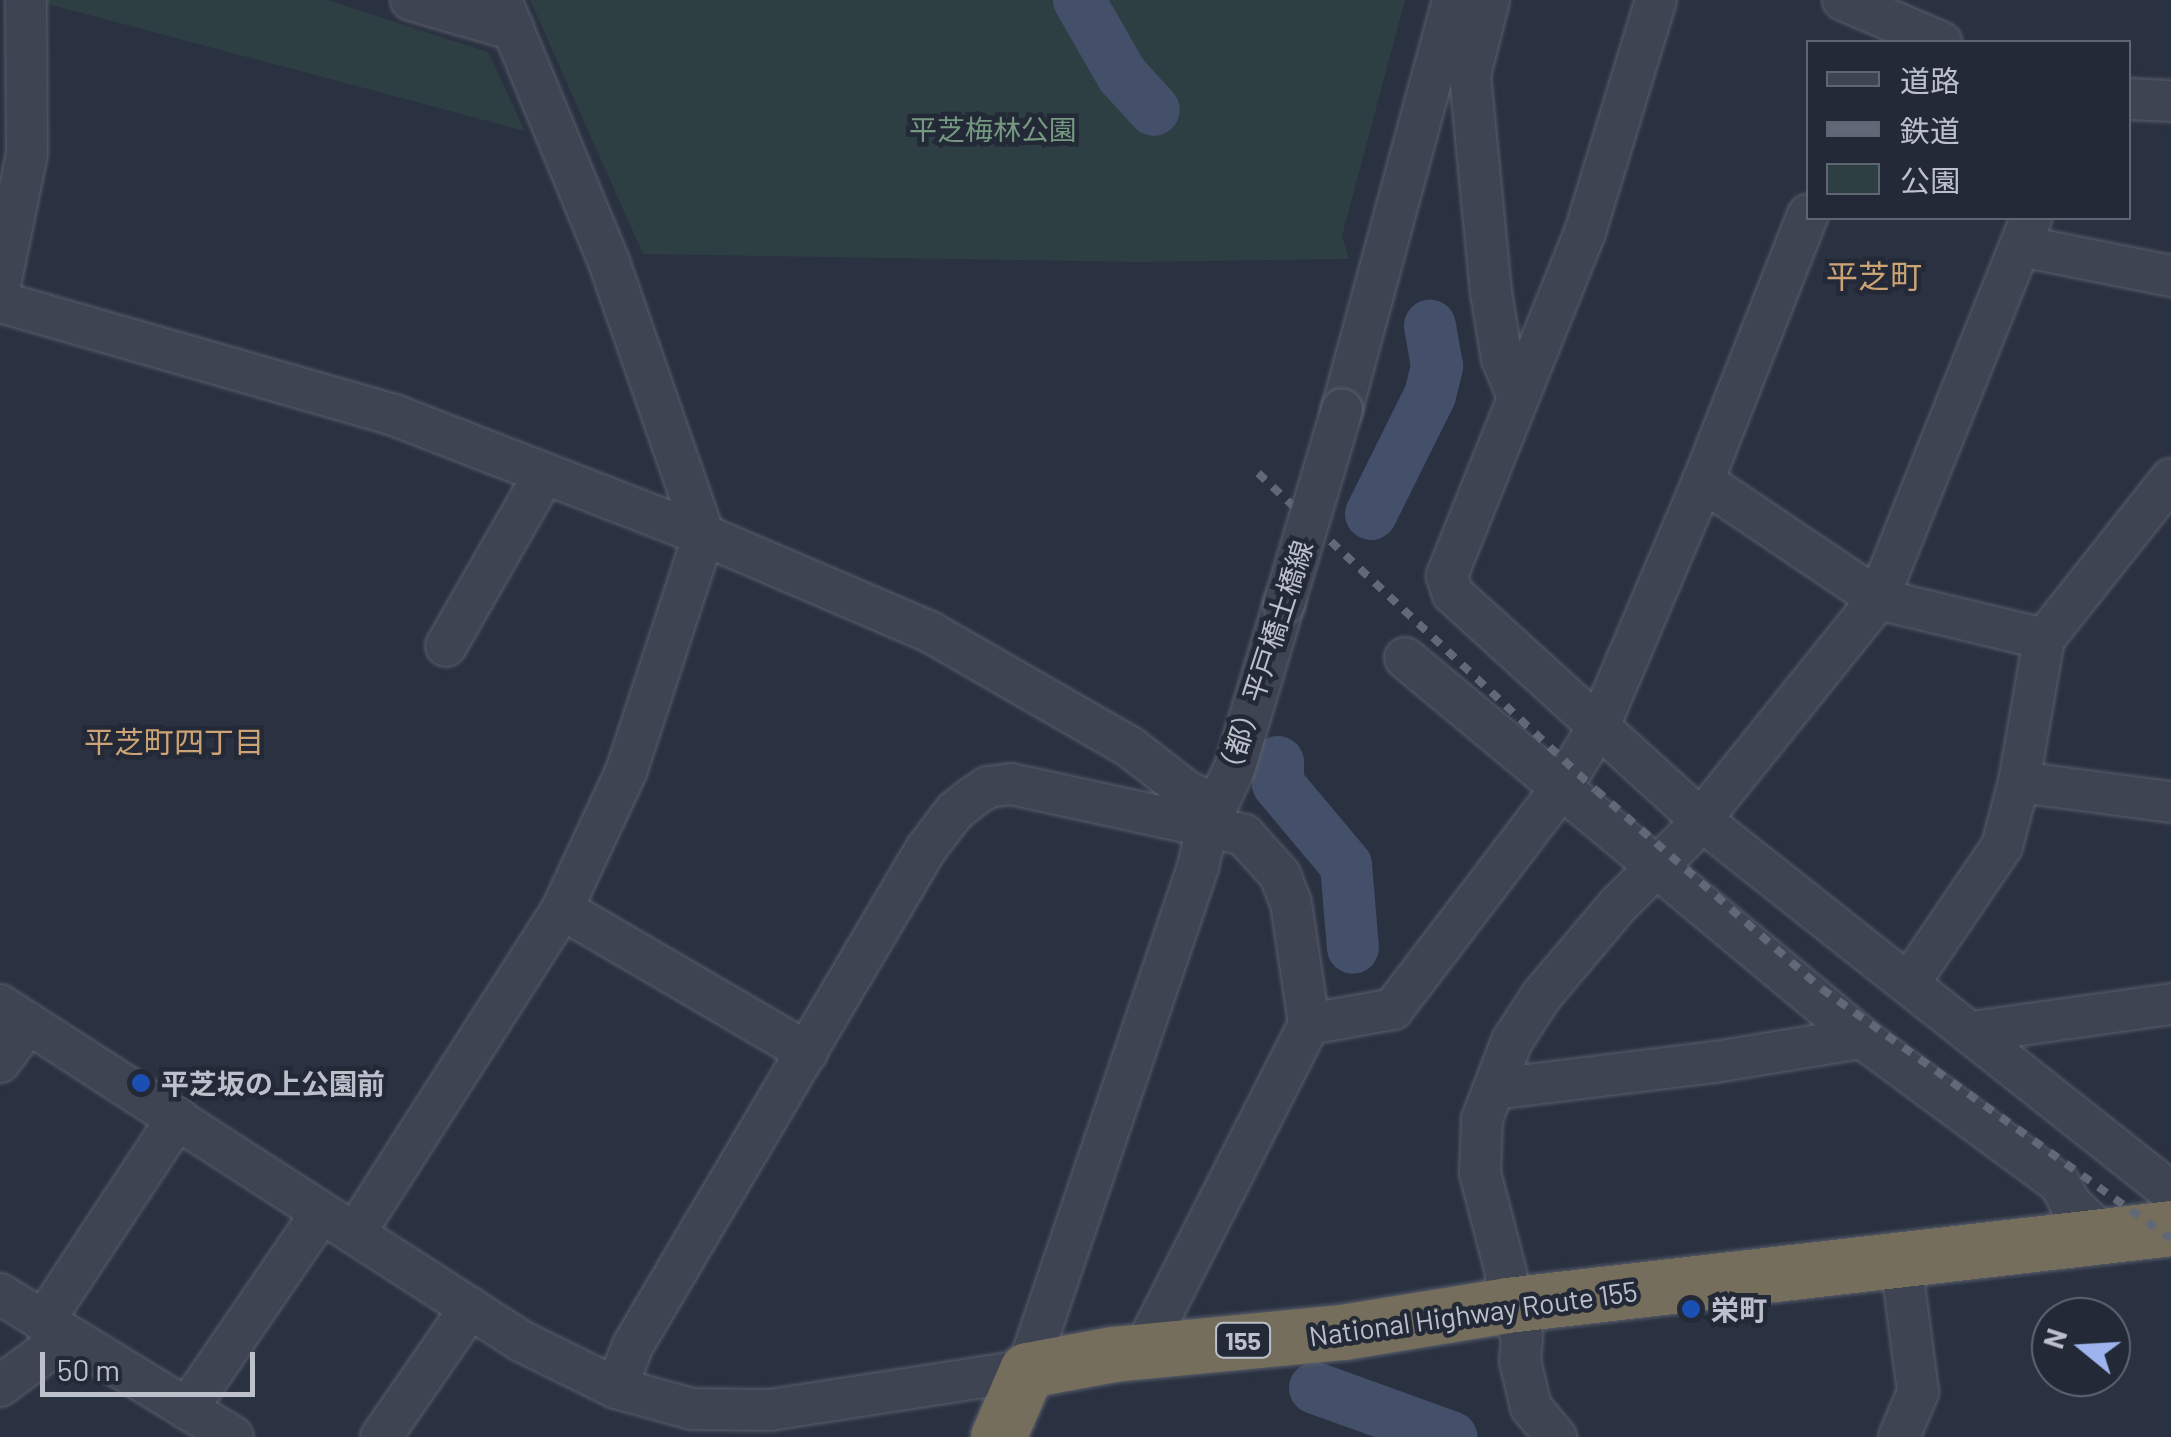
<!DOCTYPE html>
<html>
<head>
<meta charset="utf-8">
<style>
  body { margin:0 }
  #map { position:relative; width:2171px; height:1437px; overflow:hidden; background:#2a3141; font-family:Barlow,"Noto Sans JP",sans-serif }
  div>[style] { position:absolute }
  .green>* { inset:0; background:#2d3f43 }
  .river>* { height:52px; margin:-26px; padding:0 26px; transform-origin:26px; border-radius:26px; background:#445069 }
  .roads { filter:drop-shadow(0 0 2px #595f6b) drop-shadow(0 0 2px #595f6b) }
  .minor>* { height:40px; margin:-20px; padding:0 20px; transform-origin:20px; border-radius:20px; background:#3e4451 }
  .highway>* { height:55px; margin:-27.5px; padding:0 27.5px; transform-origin:27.5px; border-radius:27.5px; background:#766e5c }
  .rail>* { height:8px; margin-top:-4px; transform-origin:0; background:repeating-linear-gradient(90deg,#616877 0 10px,transparent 0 20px) }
  .bridges { filter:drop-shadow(0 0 2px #595f6b) drop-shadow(0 0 2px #595f6b) }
  .minor-bridge>* { height:40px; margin:-20px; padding:0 20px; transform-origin:20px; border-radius:20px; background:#3e4451 }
  .dots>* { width:28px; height:28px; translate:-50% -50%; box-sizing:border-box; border:5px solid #232936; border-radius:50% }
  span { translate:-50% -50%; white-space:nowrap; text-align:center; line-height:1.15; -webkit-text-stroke:9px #232936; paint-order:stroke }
  .shield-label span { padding:2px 8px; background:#232936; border:2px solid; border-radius:8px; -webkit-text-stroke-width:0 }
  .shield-label { font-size:25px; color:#bbc0cb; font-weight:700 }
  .park-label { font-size:28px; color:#759981 }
  .street-label { font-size:28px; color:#bbc0cb }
  .poi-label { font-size:28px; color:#bbc0cb; font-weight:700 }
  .left { translate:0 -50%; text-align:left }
  .neighbourhood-label { font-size:30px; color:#cca375 }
  .quarter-label { font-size:32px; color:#cca375 }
  .legend { position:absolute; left:1806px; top:40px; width:325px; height:180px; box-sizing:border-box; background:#232936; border:2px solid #606572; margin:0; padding:12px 18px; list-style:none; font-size:30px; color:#bbc0cb }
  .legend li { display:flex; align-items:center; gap:20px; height:50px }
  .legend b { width:50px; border:2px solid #606572 }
  .north { position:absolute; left:2031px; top:1297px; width:100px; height:100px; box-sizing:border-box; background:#232936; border:2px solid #606572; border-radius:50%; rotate:288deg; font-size:28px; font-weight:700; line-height:40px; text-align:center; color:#bbc0cb }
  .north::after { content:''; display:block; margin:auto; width:35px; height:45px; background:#9db4ee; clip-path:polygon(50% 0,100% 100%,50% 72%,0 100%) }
  .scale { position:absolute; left:40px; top:1352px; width:215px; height:45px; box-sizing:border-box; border:5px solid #bbc0cb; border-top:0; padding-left:12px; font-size:30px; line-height:35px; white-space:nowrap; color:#bbc0cb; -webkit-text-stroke:8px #232936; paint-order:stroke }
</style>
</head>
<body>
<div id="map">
  <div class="green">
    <i style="clip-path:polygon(33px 0,327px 0,488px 52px,525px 131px)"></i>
    <i style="clip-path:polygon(530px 0,1405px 0,1342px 236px,1349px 259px,1138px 262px,643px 254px)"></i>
  </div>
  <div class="river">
    <i style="left:1079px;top:0;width:86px;rotate:60.2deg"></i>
    <i style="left:1122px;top:75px;width:47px;rotate:47.6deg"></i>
    <i style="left:1371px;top:514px;width:133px;rotate:-63.6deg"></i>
    <i style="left:1430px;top:395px;width:30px;rotate:-76deg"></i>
    <i style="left:1437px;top:366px;width:41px;rotate:-99.9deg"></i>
    <i style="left:1278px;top:762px;width:22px;rotate:90deg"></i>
    <i style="left:1278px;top:784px;width:106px;rotate:50deg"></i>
    <i style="left:1346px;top:865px;width:83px;rotate:85.2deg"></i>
    <i style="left:1315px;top:1388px;width:145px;rotate:19.8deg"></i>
  </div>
  <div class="roads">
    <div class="minor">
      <i style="left:411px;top:0;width:107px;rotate:16.2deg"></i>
      <i style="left:1489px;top:0;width:77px;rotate:104.2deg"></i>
      <i style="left:1470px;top:75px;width:218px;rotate:84.5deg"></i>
      <i style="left:1491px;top:292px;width:68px;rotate:80.7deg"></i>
      <i style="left:1502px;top:359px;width:39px;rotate:67deg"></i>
      <i style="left:1656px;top:0;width:243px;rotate:107deg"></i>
      <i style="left:1585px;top:232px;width:371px;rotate:111.9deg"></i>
      <i style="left:1447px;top:576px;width:19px;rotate:72deg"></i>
      <i style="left:1453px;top:594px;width:336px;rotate:42.3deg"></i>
      <i style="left:1701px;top:820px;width:599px;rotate:38.36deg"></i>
      <i style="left:1843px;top:0;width:107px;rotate:23.2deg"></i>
      <i style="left:2128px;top:99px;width:43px;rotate:2.7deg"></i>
      <i style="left:2021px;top:246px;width:153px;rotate:11.3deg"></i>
      <i style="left:0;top:285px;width:135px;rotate:-78.4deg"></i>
      <i style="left:27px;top:153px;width:153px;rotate:-90.4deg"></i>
      <i style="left:0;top:302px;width:410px;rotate:16deg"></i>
      <i style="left:394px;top:415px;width:332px;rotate:21.2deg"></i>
      <i style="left:704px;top:535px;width:246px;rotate:23.2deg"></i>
      <i style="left:930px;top:632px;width:231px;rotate:29.9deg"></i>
      <i style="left:1130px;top:747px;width:70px;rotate:38deg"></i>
      <i style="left:1185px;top:790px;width:35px;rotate:27deg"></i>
      <i style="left:1342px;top:409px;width:424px;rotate:-74.8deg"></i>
      <i style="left:1703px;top:481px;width:211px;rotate:34deg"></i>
      <i style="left:1878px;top:599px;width:171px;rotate:13.5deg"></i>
      <i style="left:446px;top:646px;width:197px;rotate:-60.2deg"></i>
      <i style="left:1405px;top:658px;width:594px;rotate:39.74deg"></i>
      <i style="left:1862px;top:1038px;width:246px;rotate:36.4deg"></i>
      <i style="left:2060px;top:1184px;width:21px;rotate:62deg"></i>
      <i style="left:2070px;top:1203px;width:45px;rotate:44.1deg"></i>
      <i style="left:2019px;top:782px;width:153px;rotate:7.5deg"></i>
      <i style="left:562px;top:909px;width:284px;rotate:30.3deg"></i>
      <i style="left:1909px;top:983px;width:166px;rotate:-55.8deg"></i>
      <i style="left:2002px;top:846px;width:66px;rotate:-75.1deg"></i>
      <i style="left:2019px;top:782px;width:145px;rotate:-80.1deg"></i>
      <i style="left:2044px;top:639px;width:204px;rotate:-51.6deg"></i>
      <i style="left:0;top:1005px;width:620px;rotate:32.82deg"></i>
      <i style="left:521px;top:1341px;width:106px;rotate:26.3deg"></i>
      <i style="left:616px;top:1388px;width:79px;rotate:15.4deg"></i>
      <i style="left:692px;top:1409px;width:78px;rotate:0.7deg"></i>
      <i style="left:770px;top:1410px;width:260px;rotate:-8.8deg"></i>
      <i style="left:1027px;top:1370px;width:531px;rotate:-71.22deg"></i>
      <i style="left:1198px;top:867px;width:41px;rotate:-77.3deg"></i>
      <i style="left:1207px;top:827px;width:66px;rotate:-65deg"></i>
      <i style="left:1235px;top:767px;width:170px;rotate:-73.3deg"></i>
      <i style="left:1309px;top:1024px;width:85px;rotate:-10.1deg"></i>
      <i style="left:1393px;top:1009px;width:274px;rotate:-52.7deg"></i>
      <i style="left:1559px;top:791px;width:76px;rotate:-58.4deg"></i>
      <i style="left:1599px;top:726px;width:266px;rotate:-67deg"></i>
      <i style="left:1703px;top:481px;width:286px;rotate:-68.5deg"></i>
      <i style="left:1972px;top:1032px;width:201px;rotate:-8deg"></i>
      <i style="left:0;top:1062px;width:47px;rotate:-53.6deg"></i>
      <i style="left:1494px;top:1089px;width:223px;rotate:-7deg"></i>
      <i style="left:1715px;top:1062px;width:149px;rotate:-9.3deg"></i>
      <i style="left:355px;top:1233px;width:384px;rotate:-57.4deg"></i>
      <i style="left:562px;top:909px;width:151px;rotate:-65deg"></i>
      <i style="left:626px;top:772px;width:250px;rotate:-71.8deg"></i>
      <i style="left:704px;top:535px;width:289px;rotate:-109.2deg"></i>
      <i style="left:609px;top:262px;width:283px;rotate:-112.4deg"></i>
      <i style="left:0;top:1294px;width:273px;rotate:31.5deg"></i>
      <i style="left:43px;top:1322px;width:245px;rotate:-56.6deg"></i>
      <i style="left:0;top:1386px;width:82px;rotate:-36.6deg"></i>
      <i style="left:616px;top:1388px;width:46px;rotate:-68.4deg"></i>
      <i style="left:633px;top:1345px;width:576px;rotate:-59.43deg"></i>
      <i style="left:926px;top:849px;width:48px;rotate:-52.7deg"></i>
      <i style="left:955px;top:811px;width:23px;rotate:-38deg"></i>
      <i style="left:973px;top:797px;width:18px;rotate:-34deg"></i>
      <i style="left:988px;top:787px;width:23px;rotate:-7deg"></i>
      <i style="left:1011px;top:784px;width:239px;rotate:12.3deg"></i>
      <i style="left:1244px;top:835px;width:54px;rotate:48deg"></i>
      <i style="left:1280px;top:875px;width:30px;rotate:69deg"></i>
      <i style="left:1291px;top:903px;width:122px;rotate:81.5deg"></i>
      <i style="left:1309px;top:1024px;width:364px;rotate:116.9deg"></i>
      <i style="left:187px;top:1409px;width:237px;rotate:-55.6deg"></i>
      <i style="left:381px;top:1437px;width:157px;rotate:-55.4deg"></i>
      <i style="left:1556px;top:1437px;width:39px;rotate:-130deg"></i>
      <i style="left:1531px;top:1407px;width:47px;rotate:-103.4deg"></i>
      <i style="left:1520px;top:1361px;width:25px;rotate:-85deg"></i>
      <i style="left:1522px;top:1336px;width:34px;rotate:-116deg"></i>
      <i style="left:1507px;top:1305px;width:32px;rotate:-92deg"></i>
      <i style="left:1506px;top:1273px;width:103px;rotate:-104.6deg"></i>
      <i style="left:1480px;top:1173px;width:54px;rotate:-87.9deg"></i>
      <i style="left:1482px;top:1119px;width:84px;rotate:-69deg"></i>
      <i style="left:1512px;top:1041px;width:55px;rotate:-56.9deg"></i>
      <i style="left:1542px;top:995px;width:118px;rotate:-49.8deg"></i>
      <i style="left:1618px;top:905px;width:95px;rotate:-44.6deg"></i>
      <i style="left:1686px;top:838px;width:307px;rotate:-51.2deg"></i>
      <i style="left:1878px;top:599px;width:411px;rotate:-68.1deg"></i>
      <i style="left:1899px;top:1437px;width:49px;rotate:-67.1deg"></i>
      <i style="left:1918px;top:1392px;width:132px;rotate:-97.4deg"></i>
    </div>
    <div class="highway">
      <i style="left:998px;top:1437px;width:73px;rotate:-66.6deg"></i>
      <i style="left:1027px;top:1370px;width:87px;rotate:-10.5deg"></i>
      <i style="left:1113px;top:1354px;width:231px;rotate:-5.5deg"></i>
      <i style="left:1343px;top:1332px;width:166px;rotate:-9.3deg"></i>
      <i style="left:1507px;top:1305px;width:668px;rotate:-6.61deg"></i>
    </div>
  </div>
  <div class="rail">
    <i style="left:1258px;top:473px;width:463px;rotate:43.2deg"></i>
    <i style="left:1596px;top:790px;width:301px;rotate:41.4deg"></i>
    <i style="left:1822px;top:989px;width:429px;rotate:35.6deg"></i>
  </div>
  <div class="bridges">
    <div class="minor-bridge">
      <i style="left:1284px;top:604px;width:203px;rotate:-73.4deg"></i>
    </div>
  </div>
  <div class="dots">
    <i style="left:141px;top:1083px;background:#1a4fb4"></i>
    <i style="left:1691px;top:1309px;background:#1a4fb4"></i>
  </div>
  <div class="shield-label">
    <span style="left:1243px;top:1340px">155</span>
  </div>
  <div class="park-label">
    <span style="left:993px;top:129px">平芝梅林公園</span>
  </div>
  <div class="street-label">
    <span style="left:1264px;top:661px;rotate:-72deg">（都）平戸橋土橋線</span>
    <span style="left:1473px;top:1313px;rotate:-8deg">National Highway Route 155</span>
  </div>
  <div class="poi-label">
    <span class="left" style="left:161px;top:1083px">平芝坂の上公園前</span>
    <span class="left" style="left:1711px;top:1309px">栄町</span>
  </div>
  <div class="neighbourhood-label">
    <span style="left:174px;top:741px">平芝町四丁目</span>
  </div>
  <div class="quarter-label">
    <span style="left:1874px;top:275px">平芝町</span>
  </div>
  <ul class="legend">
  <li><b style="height:12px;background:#3e4451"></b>道路</li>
  <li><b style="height:12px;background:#616877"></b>鉄道</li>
  <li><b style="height:28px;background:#2d3f43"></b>公園</li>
  </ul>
  <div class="north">N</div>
  <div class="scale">50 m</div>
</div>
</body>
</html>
